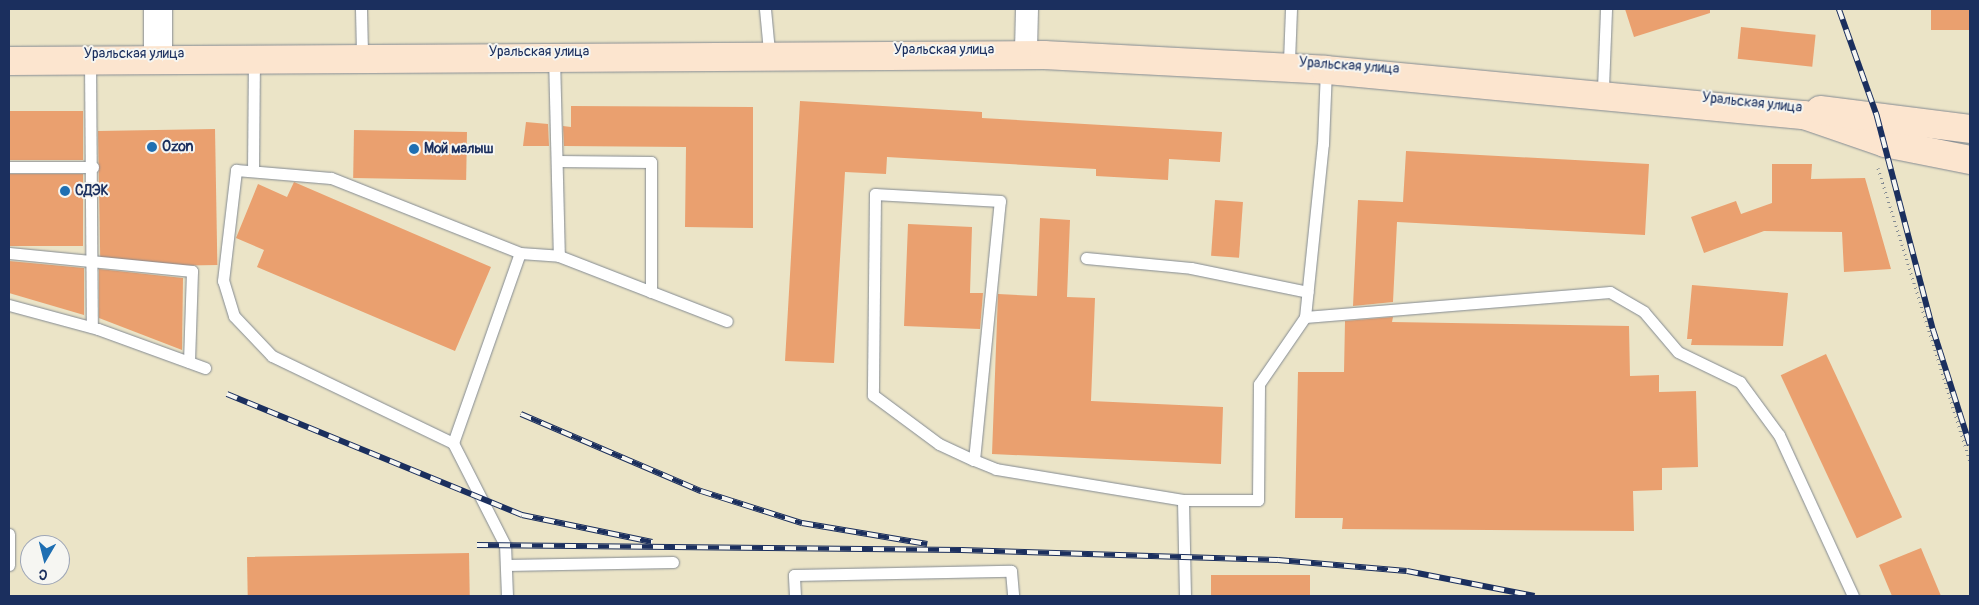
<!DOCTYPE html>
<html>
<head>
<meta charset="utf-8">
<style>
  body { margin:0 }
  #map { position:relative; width:1979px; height:605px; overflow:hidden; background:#ebe4c7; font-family:Pangolin,sans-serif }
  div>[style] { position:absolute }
  .building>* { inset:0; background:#eaa06f; transform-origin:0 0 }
  .path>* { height:3px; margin-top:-1.5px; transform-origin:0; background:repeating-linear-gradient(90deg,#838a92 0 1px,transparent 0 5px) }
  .roads { filter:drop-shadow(0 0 1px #838a92) drop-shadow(0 0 1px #838a92) }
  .service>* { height:11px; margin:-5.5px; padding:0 5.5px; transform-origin:5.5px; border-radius:5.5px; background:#fff }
  .minor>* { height:22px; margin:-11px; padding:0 11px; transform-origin:11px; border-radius:11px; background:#fff }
  .tertiary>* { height:28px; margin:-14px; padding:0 14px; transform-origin:14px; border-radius:14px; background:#fff }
  .secondary>* { height:28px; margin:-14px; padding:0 14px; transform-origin:14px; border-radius:14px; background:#fce5cf }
  .rail>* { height:5.5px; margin-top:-2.75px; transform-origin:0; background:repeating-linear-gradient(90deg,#f6f6f2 0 11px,#1b2f5e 0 22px); box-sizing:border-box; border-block:1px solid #1b2f5e }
  .dots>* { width:14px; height:14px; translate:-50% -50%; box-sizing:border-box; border:2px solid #f6f6f2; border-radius:50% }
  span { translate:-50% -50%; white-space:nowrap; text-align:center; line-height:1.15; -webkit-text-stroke:4px #f6f6f2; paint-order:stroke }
  .street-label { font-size:14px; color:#1b2f5e }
  .poi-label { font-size:14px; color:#1b2f5e; font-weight:700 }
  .left { translate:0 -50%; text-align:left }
  .frame { position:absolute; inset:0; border:10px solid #1b2f5e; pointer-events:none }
  .north { position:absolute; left:20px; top:535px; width:50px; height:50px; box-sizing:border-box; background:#f6f6f2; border:1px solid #9ea6b7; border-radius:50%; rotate:188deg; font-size:14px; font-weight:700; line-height:20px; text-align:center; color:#1b2f5e }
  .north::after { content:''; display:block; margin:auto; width:18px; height:22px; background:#1f6fb2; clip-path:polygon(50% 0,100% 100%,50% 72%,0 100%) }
</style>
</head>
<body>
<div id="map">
  <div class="building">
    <i style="clip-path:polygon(1625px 9px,1710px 9px,1710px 13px,1634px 37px)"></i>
    <i style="left:1931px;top:9px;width:39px;height:21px"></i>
    <i style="left:1741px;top:27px;width:75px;height:32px;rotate:6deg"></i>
    <i style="clip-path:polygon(800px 101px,982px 112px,982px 118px,1222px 132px,1220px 162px,1169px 159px,1168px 180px,1096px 176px,1096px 169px,887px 157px,886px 174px,845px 172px,834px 363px,785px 361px)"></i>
    <i style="clip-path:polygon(571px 106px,753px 107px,753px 228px,685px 227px,686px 147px,564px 146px,563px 126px,571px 127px)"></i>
    <i style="left:9px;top:111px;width:74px;height:49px"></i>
    <i style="clip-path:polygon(526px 122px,548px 124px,549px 146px,523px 146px)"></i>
    <i style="left:215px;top:129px;width:136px;height:117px;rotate:89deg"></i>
    <i style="left:354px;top:130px;width:113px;height:48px;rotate:1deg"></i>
    <i style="clip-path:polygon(1406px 151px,1649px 164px,1645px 235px,1397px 222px,1393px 302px,1353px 306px,1358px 200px,1403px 202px)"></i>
    <i style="clip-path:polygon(1772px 164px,1812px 164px,1811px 179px,1865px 178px,1891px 269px,1844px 272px,1842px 232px,1764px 231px,1704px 253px,1691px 217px,1736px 201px,1741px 214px,1772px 203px)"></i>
    <i style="left:9px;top:174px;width:74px;height:72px"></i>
    <i style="clip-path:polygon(294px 182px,491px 267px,455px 351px,257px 267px,264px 250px,236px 238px,258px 184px,287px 197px)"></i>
    <i style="left:1215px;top:200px;width:28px;height:56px;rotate:4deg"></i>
    <i style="clip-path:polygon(1040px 218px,1070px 220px,1067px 297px,1095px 298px,1091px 401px,1223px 407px,1221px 464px,992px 454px,998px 294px,1037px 296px)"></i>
    <i style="clip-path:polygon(908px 224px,972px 227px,970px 293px,983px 293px,980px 329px,904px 326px)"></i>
    <i style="clip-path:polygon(9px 261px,84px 268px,84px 315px,9px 293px)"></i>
    <i style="clip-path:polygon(99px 269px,183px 278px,182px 350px,99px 318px)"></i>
    <i style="clip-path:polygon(1692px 285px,1788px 293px,1783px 346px,1691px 345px,1692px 339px,1687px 339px)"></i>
    <i style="clip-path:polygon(1393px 317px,1392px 322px,1629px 326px,1630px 376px,1659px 375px,1659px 392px,1696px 391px,1698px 467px,1662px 468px,1662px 490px,1633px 491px,1634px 531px,1342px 529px,1343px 518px,1295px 518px,1298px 372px,1344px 372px,1345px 321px)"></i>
    <i style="left:1826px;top:354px;width:180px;height:50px;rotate:65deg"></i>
    <i style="clip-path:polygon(1921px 548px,1941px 596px,1892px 596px,1879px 565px)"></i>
    <i style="left:469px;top:553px;width:43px;height:222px;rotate:89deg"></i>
    <i style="left:1310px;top:575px;width:21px;height:99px;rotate:90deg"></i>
  </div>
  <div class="path">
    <i style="left:1878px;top:168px;width:307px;rotate:72.6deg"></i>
  </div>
  <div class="roads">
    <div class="service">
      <i style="left:361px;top:9px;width:44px;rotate:88.7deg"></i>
      <i style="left:765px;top:9px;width:42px;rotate:84.6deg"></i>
      <i style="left:554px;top:56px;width:200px;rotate:88.6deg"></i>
      <i style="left:90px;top:60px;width:267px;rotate:89.6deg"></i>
      <i style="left:1289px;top:61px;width:52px;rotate:-87.8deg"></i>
      <i style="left:1603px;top:88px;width:79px;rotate:-87.8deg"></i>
      <i style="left:557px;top:161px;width:94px;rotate:0.6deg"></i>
      <i style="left:651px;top:162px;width:130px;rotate:90deg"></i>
      <i style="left:9px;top:167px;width:84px"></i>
      <i style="left:253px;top:171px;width:113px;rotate:-89.5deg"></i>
      <i style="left:9px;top:253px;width:184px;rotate:5.6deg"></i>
      <i style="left:192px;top:271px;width:91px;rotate:91.9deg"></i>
      <i style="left:1086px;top:258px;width:105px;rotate:5.4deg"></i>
      <i style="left:1191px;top:268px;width:119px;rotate:11.6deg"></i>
      <i style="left:9px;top:305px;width:92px;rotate:15.1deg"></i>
      <i style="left:98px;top:329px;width:114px;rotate:20deg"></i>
      <i style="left:1305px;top:317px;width:306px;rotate:-4.7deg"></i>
      <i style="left:1610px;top:292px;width:39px;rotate:30deg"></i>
      <i style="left:1644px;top:312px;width:52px;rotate:49.6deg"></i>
      <i style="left:1678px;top:352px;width:69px;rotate:25.8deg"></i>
      <i style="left:1740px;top:382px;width:66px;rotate:53.7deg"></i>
      <i style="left:1779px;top:435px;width:177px;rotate:65.3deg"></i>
      <i style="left:453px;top:443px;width:201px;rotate:-154.3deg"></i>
      <i style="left:272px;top:356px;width:55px;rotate:-133.5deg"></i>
      <i style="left:234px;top:316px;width:37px;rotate:-107deg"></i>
      <i style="left:223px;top:281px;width:112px;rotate:-83.3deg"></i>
      <i style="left:236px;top:170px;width:95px;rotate:4.8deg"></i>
      <i style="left:331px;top:178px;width:203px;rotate:21.6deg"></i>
      <i style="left:974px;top:460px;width:260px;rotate:-84.3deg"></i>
      <i style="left:1000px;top:201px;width:125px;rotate:-176.8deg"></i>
      <i style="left:875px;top:194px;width:201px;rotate:90.6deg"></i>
      <i style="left:873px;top:395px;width:82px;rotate:36.6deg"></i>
      <i style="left:939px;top:444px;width:38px;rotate:25deg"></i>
      <i style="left:974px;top:460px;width:24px;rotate:22deg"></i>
      <i style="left:996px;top:469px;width:190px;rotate:9.4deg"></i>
      <i style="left:9px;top:534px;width:31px;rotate:90deg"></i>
      <i style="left:506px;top:565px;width:167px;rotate:-1deg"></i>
      <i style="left:507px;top:596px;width:51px;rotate:-92.2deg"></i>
      <i style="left:505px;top:545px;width:114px;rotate:-117deg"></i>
      <i style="left:453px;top:443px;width:201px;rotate:-70.6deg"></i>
      <i style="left:520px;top:253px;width:39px;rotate:4deg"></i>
      <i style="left:559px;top:256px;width:180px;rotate:21.2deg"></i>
      <i style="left:795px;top:596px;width:21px;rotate:-93deg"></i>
      <i style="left:794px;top:575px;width:217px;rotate:-1.1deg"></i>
      <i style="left:1011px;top:571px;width:25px;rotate:85deg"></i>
      <i style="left:1185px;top:596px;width:96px;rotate:-91.2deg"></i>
      <i style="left:1183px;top:500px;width:75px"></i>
      <i style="left:1258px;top:500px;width:116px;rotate:-89.5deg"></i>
      <i style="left:1259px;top:384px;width:81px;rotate:-55.5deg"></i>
      <i style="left:1305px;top:317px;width:174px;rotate:-84.1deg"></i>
      <i style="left:1323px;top:144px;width:74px;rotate:-87.7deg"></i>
    </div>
    <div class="minor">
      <i style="left:1026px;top:50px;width:41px;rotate:-88.6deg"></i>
    </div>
    <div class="tertiary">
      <i style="left:158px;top:59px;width:50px;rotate:-90deg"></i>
    </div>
    <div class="secondary">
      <i style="left:9px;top:61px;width:1035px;rotate:-0.33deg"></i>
      <i style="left:1044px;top:55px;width:282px;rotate:3deg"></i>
      <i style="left:1326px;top:70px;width:480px;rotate:5.4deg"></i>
      <i style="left:1804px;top:115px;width:86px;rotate:19.1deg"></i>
      <i style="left:1885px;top:143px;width:87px;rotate:11.3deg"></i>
      <i style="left:1820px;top:110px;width:151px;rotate:7.2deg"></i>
    </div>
  </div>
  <div class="rail">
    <i style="left:1839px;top:9px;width:114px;rotate:70.4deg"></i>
    <i style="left:1877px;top:116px;width:220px;rotate:75.3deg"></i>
    <i style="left:1933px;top:329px;width:122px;rotate:72.3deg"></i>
    <i style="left:227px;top:394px;width:319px;rotate:22.3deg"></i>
    <i style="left:522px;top:515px;width:133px;rotate:11.7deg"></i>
    <i style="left:521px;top:414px;width:196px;rotate:23.2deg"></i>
    <i style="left:701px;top:491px;width:106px;rotate:17.6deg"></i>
    <i style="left:802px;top:523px;width:127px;rotate:9.5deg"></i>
    <i style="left:477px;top:545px;width:484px;rotate:0.6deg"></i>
    <i style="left:961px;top:550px;width:317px;rotate:1.8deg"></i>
    <i style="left:1278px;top:560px;width:129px;rotate:4.9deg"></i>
    <i style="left:1407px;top:571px;width:130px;rotate:11.1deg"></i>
  </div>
  <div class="dots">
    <i style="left:152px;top:147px;background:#1f6fb2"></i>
    <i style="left:414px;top:149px;background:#1f6fb2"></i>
    <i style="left:65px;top:191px;background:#1f6fb2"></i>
  </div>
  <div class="street-label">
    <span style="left:944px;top:50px">Уральская улица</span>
    <span style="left:539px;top:52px">Уральская улица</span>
    <span style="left:134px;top:54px">Уральская улица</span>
    <span style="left:1349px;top:66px;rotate:4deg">Уральская улица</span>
    <span style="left:1752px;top:103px;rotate:6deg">Уральская улица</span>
  </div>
  <div class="poi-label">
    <span class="left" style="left:162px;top:147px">Ozon</span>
    <span class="left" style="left:424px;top:149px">Мой малыш</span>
    <span class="left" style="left:75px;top:191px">СДЭК</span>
  </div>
  <div class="frame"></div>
  <div class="north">С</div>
</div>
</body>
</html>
